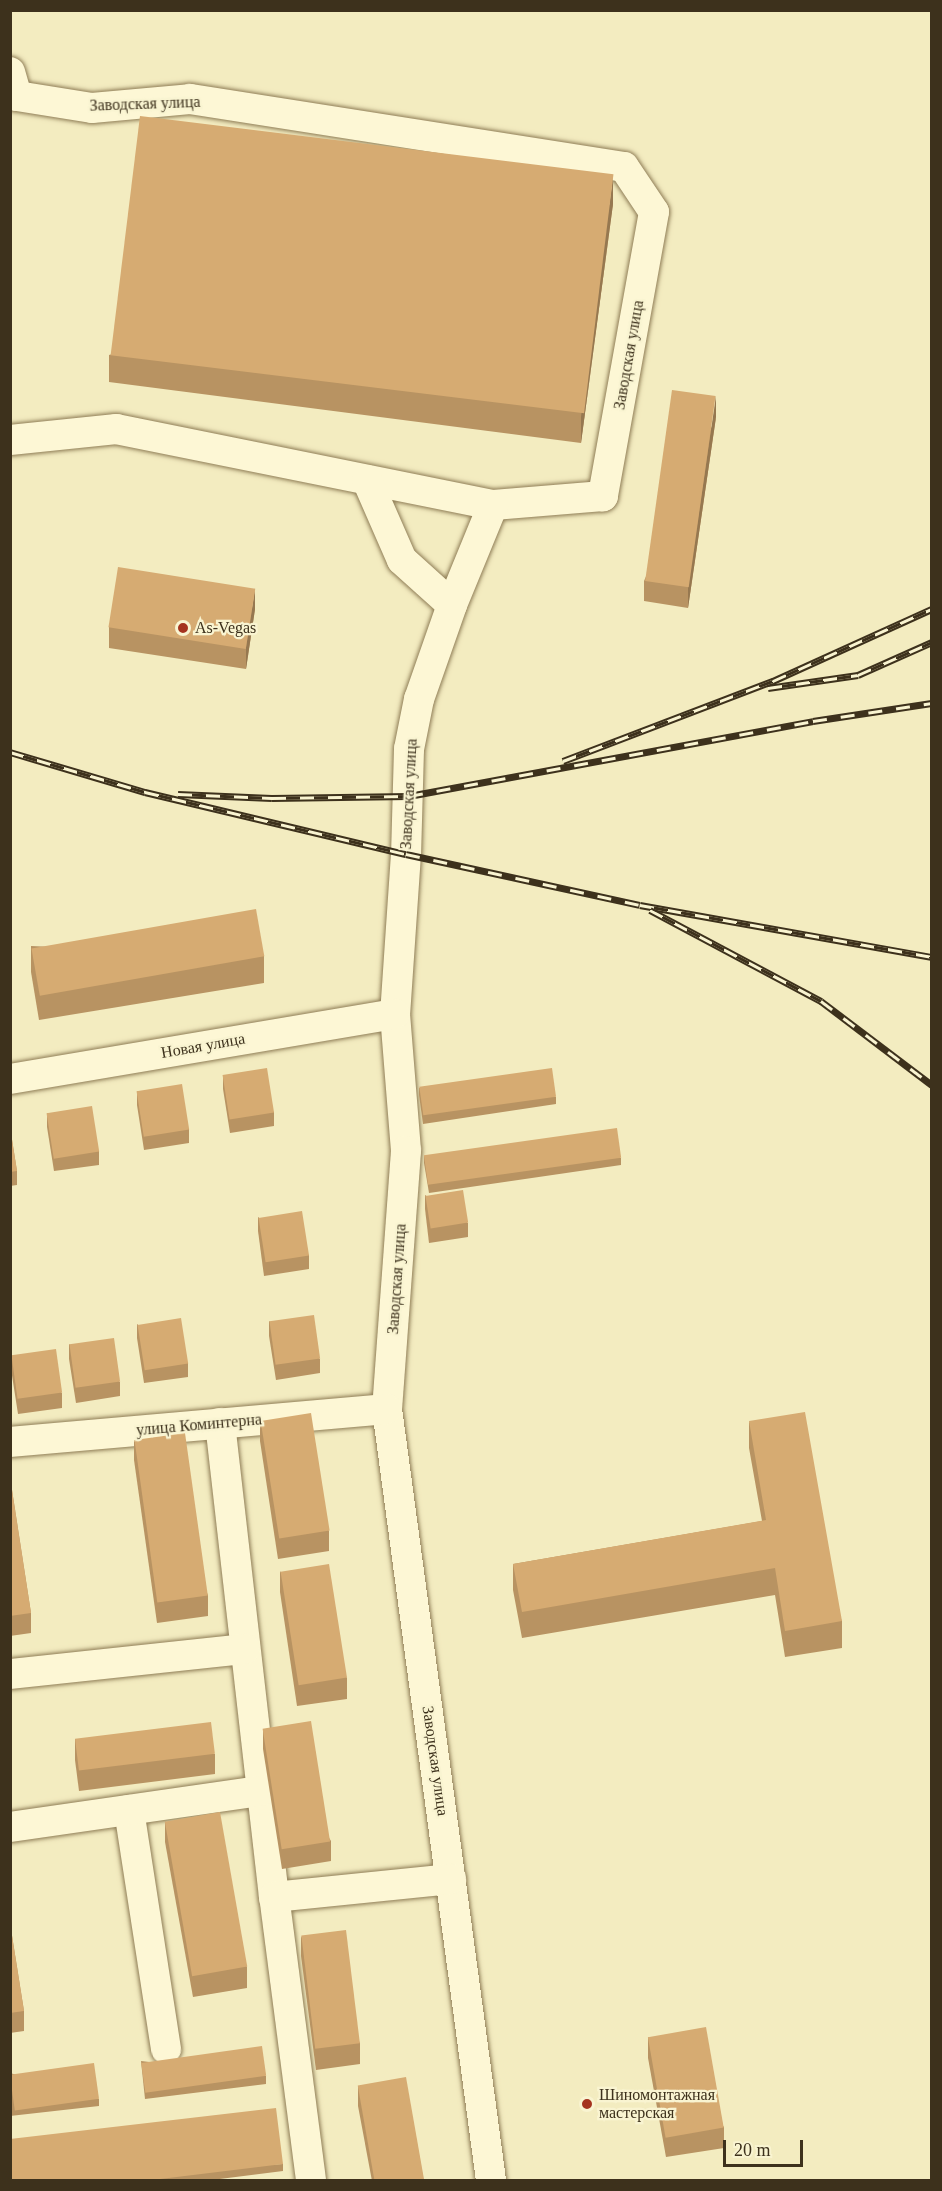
<!DOCTYPE html>
<html>
<head>
<meta charset="utf-8">
<style>
  body { margin:0 }
  #map { position:relative; width:942px; height:2191px; overflow:hidden; background:#f3ecc0; font-family:Georgia,serif }
  div>[style] { position:absolute }
  .roads { filter:drop-shadow(0 0 2px #8f7d56) drop-shadow(0 0 2px #8f7d56) }
  .minor>* { height:30px; margin:-15px; padding:0 15px; transform-origin:15px; border-radius:15px; background:#fdf7d5 }
  .rail>* { height:7px; margin-top:-3.5px; transform-origin:0; background:repeating-linear-gradient(90deg,#f9f4d1 0 14px,#3d311c 0 28px); box-sizing:border-box; border-block:2px solid #3d311c }
  .wall>* { inset:0; background:#b89362 }
  .shaded-wall>* { inset:0; background:#967850 }
  .building>* { inset:0; background:#d6ab72; transform-origin:0 0 }
  .dots>* { width:16px; height:16px; translate:-50% -50%; box-sizing:border-box; border:3px solid #f9f4d1; border-radius:50% }
  span { translate:-50% -50%; white-space:nowrap; text-align:center; line-height:1.15; -webkit-text-stroke:4.5px #f9f4d1; paint-order:stroke }
  .street-label { font-size:16px; color:#3d311c }
  .poi-label { font-size:16px; color:#3d311c }
  .left { translate:0 -50%; text-align:left }
  .frame { position:absolute; inset:0; border:12px solid #3d311c; pointer-events:none }
  .scale { position:absolute; left:723px; top:2140px; width:80px; height:27px; box-sizing:border-box; border:3px solid #3d311c; border-top:0; padding-left:8px; font-size:18px; line-height:21px; white-space:nowrap; color:#3d311c; -webkit-text-stroke:4px #f9f4d1; paint-order:stroke }
</style>
</head>
<body>
<div id="map">
  <div class="roads">
    <div class="minor">
      <i style="left:10px;top:72px;width:25px;rotate:74deg"></i>
      <i style="left:17px;top:96px;width:76px;rotate:9.1deg"></i>
      <i style="left:92px;top:108px;width:98px;rotate:-5.2deg"></i>
      <i style="left:190px;top:99px;width:439px;rotate:8.9deg"></i>
      <i style="left:624px;top:167px;width:54px;rotate:56.3deg"></i>
      <i style="left:654px;top:212px;width:289px;rotate:100.2deg"></i>
      <i style="left:603px;top:496px;width:110px;rotate:175.3deg"></i>
      <i style="left:493px;top:505px;width:108px;rotate:112.3deg"></i>
      <i style="left:452px;top:605px;width:100px;rotate:109.3deg"></i>
      <i style="left:419px;top:699px;width:51px;rotate:101.3deg"></i>
      <i style="left:409px;top:749px;width:105px;rotate:91.6deg"></i>
      <i style="left:406px;top:854px;width:160px;rotate:93.9deg"></i>
      <i style="left:395px;top:1014px;width:137px;rotate:85.4deg"></i>
      <i style="left:406px;top:1151px;width:259px;rotate:94.2deg"></i>
      <i style="left:387px;top:1409px;width:778px;rotate:82.32deg"></i>
      <i style="left:10px;top:440px;width:107px;rotate:-5.9deg"></i>
      <i style="left:116px;top:429px;width:385px;rotate:11.4deg"></i>
      <i style="left:367px;top:480px;width:87px;rotate:66.4deg"></i>
      <i style="left:402px;top:560px;width:67px;rotate:42deg"></i>
      <i style="left:10px;top:1079px;width:390px;rotate:-9.6deg"></i>
      <i style="left:220px;top:1423px;width:477px;rotate:83.5deg"></i>
      <i style="left:10px;top:1442px;width:378px;rotate:-5deg"></i>
      <i style="left:10px;top:1674px;width:236px;rotate:-6.1deg"></i>
      <i style="left:129px;top:1810px;width:242px;rotate:81.2deg"></i>
      <i style="left:10px;top:1827px;width:254px;rotate:-8.2deg"></i>
      <i style="left:311px;top:2180px;width:285px;rotate:-97.4deg"></i>
      <i style="left:274px;top:1897px;width:178px;rotate:-5.8deg"></i>
    </div>
  </div>
  <div class="rail">
    <i style="left:768px;top:688px;width:91px;rotate:-8.2deg"></i>
    <i style="left:858px;top:675px;width:81px;rotate:-24deg"></i>
    <i style="left:10px;top:752px;width:141px;rotate:16.5deg"></i>
    <i style="left:145px;top:792px;width:268px;rotate:13.4deg"></i>
    <i style="left:406px;top:854px;width:239px;rotate:12.3deg"></i>
    <i style="left:640px;top:905px;width:297px;rotate:10.1deg"></i>
    <i style="left:563px;top:761px;width:225px;rotate:-20.9deg"></i>
    <i style="left:773px;top:681px;width:175px;rotate:-24.4deg"></i>
    <i style="left:178px;top:794px;width:94px;rotate:2.4deg"></i>
    <i style="left:272px;top:798px;width:137px;rotate:-0.8deg"></i>
    <i style="left:409px;top:796px;width:411px;rotate:-10.5deg"></i>
    <i style="left:813px;top:721px;width:120px;rotate:-8.6deg"></i>
    <i style="left:650px;top:910px;width:194px;rotate:28deg"></i>
    <i style="left:821px;top:1001px;width:139px;rotate:37.1deg"></i>
  </div>
  <div class="wall">
    <i style="clip-path:polygon(613px 204px,581px 443px,109px 382px,109px 355px)"></i>
    <i style="clip-path:polygon(716px 417px,688px 608px,644px 601px,644px 581px)"></i>
    <i style="clip-path:polygon(255px 609px,246px 669px,109px 648px,109px 627px)"></i>
    <i style="clip-path:polygon(31px 946px,264px 956px,264px 983px,39px 1020px,31px 972px)"></i>
    <i style="clip-path:polygon(223px 1075px,274px 1112px,274px 1126px,230px 1133px,223px 1089px)"></i>
    <i style="clip-path:polygon(419px 1088px,556px 1097px,556px 1104px,423px 1124px,419px 1095px)"></i>
    <i style="clip-path:polygon(137px 1091px,189px 1129px,189px 1143px,144px 1150px,137px 1105px)"></i>
    <i style="clip-path:polygon(47px 1113px,99px 1151px,99px 1165px,54px 1171px,47px 1127px)"></i>
    <i style="clip-path:polygon(10px 1127px,17px 1171px,17px 1185px,10px 1186px)"></i>
    <i style="clip-path:polygon(424px 1156px,621px 1158px,621px 1165px,429px 1193px,424px 1163px)"></i>
    <i style="clip-path:polygon(425px 1195px,468px 1223px,468px 1237px,429px 1243px,425px 1209px)"></i>
    <i style="clip-path:polygon(258px 1217px,309px 1255px,309px 1269px,264px 1276px,258px 1231px)"></i>
    <i style="clip-path:polygon(269px 1321px,320px 1359px,320px 1373px,276px 1380px,269px 1336px)"></i>
    <i style="clip-path:polygon(137px 1324px,188px 1363px,188px 1377px,144px 1383px,137px 1338px)"></i>
    <i style="clip-path:polygon(69px 1344px,120px 1382px,120px 1396px,76px 1403px,69px 1359px)"></i>
    <i style="clip-path:polygon(11px 1355px,62px 1393px,62px 1408px,18px 1414px,11px 1369px)"></i>
    <i style="clip-path:polygon(260px 1420px,329px 1531px,329px 1551px,278px 1559px,260px 1441px)"></i>
    <i style="clip-path:polygon(749px 1421px,842px 1621px,842px 1648px,785px 1657px,775px 1595px,522px 1638px,513px 1590px,513px 1564px,762px 1521px,749px 1448px)"></i>
    <i style="clip-path:polygon(134px 1440px,208px 1595px,208px 1616px,157px 1623px,134px 1460px)"></i>
    <i style="clip-path:polygon(10px 1477px,31px 1613px,31px 1633px,10px 1636px)"></i>
    <i style="clip-path:polygon(280px 1571px,347px 1678px,347px 1699px,297px 1706px,280px 1592px)"></i>
    <i style="clip-path:polygon(263px 1729px,331px 1841px,331px 1861px,282px 1869px,263px 1749px)"></i>
    <i style="clip-path:polygon(75px 1739px,215px 1754px,215px 1774px,79px 1791px,75px 1760px)"></i>
    <i style="clip-path:polygon(165px 1821px,247px 1967px,247px 1988px,193px 1997px,165px 1842px)"></i>
    <i style="clip-path:polygon(10px 1923px,24px 2011px,24px 2031px,10px 2033px)"></i>
    <i style="clip-path:polygon(301px 1936px,360px 2043px,360px 2064px,316px 2070px,301px 1956px)"></i>
    <i style="clip-path:polygon(648px 2037px,724px 2127px,724px 2148px,666px 2157px,648px 2058px)"></i>
    <i style="clip-path:polygon(141px 2061px,266px 2076px,266px 2084px,145px 2099px)"></i>
    <i style="clip-path:polygon(10px 2073px,99px 2099px,99px 2106px,10px 2116px)"></i>
    <i style="clip-path:polygon(358px 2086px,425px 2181px,372px 2181px,358px 2106px)"></i>
    <i style="clip-path:polygon(283px 2164px,283px 2171px,204px 2181px,10px 2181px)"></i>
  </div>
  <div class="shaded-wall">
    <i style="clip-path:polygon(613px 177px,613px 204px,581px 443px,581px 417px)"></i>
    <i style="clip-path:polygon(716px 396px,716px 417px,688px 608px,688px 587px)"></i>
    <i style="clip-path:polygon(255px 588px,255px 609px,246px 669px,246px 648px)"></i>
  </div>
  <div class="building">
    <i style="left:140px;top:116px;width:477px;height:241px;rotate:7deg"></i>
    <i style="left:672px;top:390px;width:44px;height:193px;rotate:8deg"></i>
    <i style="left:118px;top:567px;width:139px;height:61px;rotate:9deg"></i>
    <i style="left:256px;top:909px;width:48px;height:228px;rotate:80deg"></i>
    <i style="left:267px;top:1068px;width:45px;height:45px;rotate:81deg"></i>
    <i style="left:552px;top:1068px;width:29px;height:134px;rotate:82deg"></i>
    <i style="left:182px;top:1084px;width:46px;height:46px;rotate:81deg"></i>
    <i style="left:92px;top:1106px;width:46px;height:46px;rotate:81deg"></i>
    <i style="clip-path:polygon(10px 1127px,17px 1171px,10px 1172px)"></i>
    <i style="left:617px;top:1128px;width:30px;height:195px;rotate:82deg"></i>
    <i style="left:463px;top:1190px;width:33px;height:38px;rotate:81deg"></i>
    <i style="left:302px;top:1211px;width:45px;height:44px;rotate:81deg"></i>
    <i style="left:314px;top:1315px;width:44px;height:45px;rotate:82deg"></i>
    <i style="left:181px;top:1318px;width:46px;height:44px;rotate:81deg"></i>
    <i style="left:114px;top:1338px;width:44px;height:45px;rotate:82deg"></i>
    <i style="left:56px;top:1349px;width:44px;height:45px;rotate:82deg"></i>
    <i style="clip-path:polygon(805px 1412px,842px 1621px,785px 1631px,775px 1568px,522px 1612px,513px 1564px,766px 1520px,749px 1421px)"></i>
    <i style="left:311px;top:1413px;width:119px;height:51px;rotate:81deg"></i>
    <i style="left:185px;top:1433px;width:164px;height:51px;rotate:82deg"></i>
    <i style="clip-path:polygon(10px 1477px,31px 1613px,10px 1616px)"></i>
    <i style="left:329px;top:1564px;width:115px;height:49px;rotate:81deg"></i>
    <i style="left:311px;top:1721px;width:122px;height:49px;rotate:81deg"></i>
    <i style="left:211px;top:1722px;width:32px;height:137px;rotate:83deg"></i>
    <i style="left:220px;top:1812px;width:157px;height:56px;rotate:80deg"></i>
    <i style="clip-path:polygon(10px 1923px,24px 2011px,10px 2013px)"></i>
    <i style="left:346px;top:1930px;width:114px;height:45px;rotate:83deg"></i>
    <i style="left:706px;top:2027px;width:102px;height:59px;rotate:80deg"></i>
    <i style="left:262px;top:2046px;width:30px;height:122px;rotate:82deg"></i>
    <i style="left:94px;top:2063px;width:36px;height:85px;rotate:82deg"></i>
    <i style="left:406px;top:2077px;width:106px;height:49px;rotate:80deg"></i>
    <i style="clip-path:polygon(276px 2108px,283px 2164px,144px 2181px,10px 2181px,10px 2139px)"></i>
  </div>
  <div class="dots">
    <i style="left:183px;top:628px;background:#a5331e"></i>
    <i style="left:587px;top:2104px;background:#a5331e"></i>
  </div>
  <div class="street-label">
    <span style="left:145px;top:104px;rotate:-2deg">Заводская улица</span>
    <span style="left:629px;top:355px;rotate:-80deg">Заводская улица</span>
    <span style="left:409px;top:794px;rotate:-87deg">Заводская улица</span>
    <span style="left:203px;top:1046px;rotate:-10deg">Новая улица</span>
    <span style="left:397px;top:1279px;rotate:-86deg">Заводская улица</span>
    <span style="left:199px;top:1425px;rotate:-5deg">улица Коминтерна</span>
    <span style="left:435px;top:1761px;rotate:82deg">Заводская улица</span>
  </div>
  <div class="poi-label">
    <span class="left" style="left:195px;top:628px">As-Vegas</span>
    <span class="left" style="left:599px;top:2104px">Шиномонтажная<br>мастерская</span>
  </div>
  <div class="frame"></div>
  <div class="scale">20 m</div>
</div>
</body>
</html>
